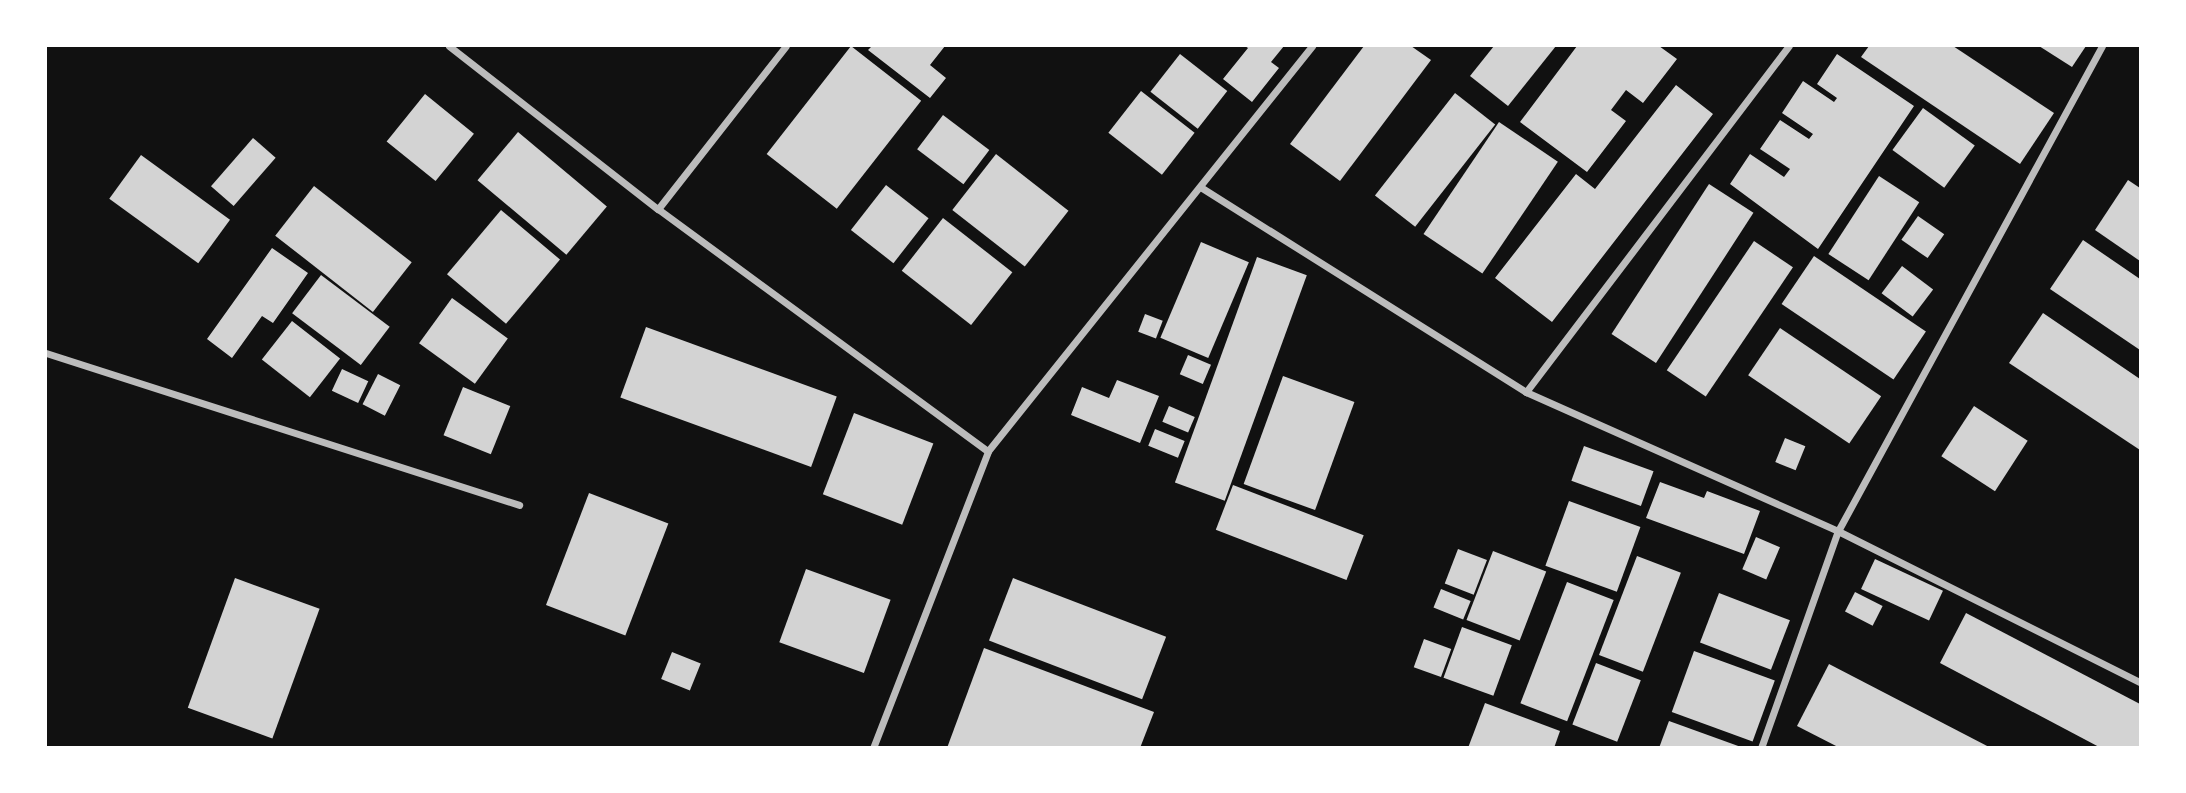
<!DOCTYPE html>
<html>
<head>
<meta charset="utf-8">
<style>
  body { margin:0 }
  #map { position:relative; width:2186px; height:793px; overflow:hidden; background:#111; font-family:"Fira Sans Condensed",sans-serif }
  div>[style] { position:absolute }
  .building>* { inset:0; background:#d3d3d3; transform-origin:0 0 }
  .minor>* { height:7px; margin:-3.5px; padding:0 3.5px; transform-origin:3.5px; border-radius:3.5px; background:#bcbcbc }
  span { translate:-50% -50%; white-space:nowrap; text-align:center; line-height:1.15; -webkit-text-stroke:5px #fff; paint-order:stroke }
  .frame { position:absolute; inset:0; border:47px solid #fff; pointer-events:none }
</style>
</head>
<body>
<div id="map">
  <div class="building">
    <i style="left:851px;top:46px;width:89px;height:137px;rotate:38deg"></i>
    <i style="clip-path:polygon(872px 46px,945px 46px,930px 65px,946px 78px,930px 98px,868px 50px)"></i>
    <i style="clip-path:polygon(1245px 46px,1284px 46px,1271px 62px,1279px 68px,1252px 102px,1223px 79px,1248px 48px)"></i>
    <i style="clip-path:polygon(1364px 46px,1411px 46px,1431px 60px,1340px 181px,1290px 144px)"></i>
    <i style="clip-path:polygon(1494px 46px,1556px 46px,1508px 106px,1470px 76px)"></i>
    <i style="clip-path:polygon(1577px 46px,1659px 46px,1677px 59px,1643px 103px,1626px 90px,1611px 110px,1626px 121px,1587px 172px,1520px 122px)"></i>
    <i style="clip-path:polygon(1869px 46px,1953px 46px,2054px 113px,2020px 164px,1861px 57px)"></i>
    <i style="clip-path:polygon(2039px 46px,2086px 46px,2072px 67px)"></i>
    <i style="left:1180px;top:54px;width:60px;height:48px;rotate:38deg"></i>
    <i style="clip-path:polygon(1837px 54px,1914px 106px,1818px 249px,1730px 184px,1750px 154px,1784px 177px,1790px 169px,1760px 149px,1780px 120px,1809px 139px,1813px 134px,1782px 113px,1803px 81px,1834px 102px,1837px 98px,1817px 84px)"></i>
    <i style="clip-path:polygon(1676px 85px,1713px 114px,1552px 322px,1495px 278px,1576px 174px,1595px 189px)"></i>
    <i style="left:1141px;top:91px;width:68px;height:53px;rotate:38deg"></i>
    <i style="left:1455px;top:93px;width:51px;height:130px;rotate:38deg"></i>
    <i style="left:425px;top:94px;width:63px;height:61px;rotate:39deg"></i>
    <i style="left:1923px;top:108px;width:64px;height:52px;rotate:36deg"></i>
    <i style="left:943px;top:115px;width:58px;height:43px;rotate:37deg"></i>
    <i style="left:1499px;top:122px;width:71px;height:135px;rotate:34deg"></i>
    <i style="left:518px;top:132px;width:116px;height:63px;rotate:40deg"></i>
    <i style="left:253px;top:138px;width:30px;height:64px;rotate:41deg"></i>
    <i style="left:996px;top:154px;width:92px;height:71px;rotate:38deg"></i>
    <i style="left:141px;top:155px;width:110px;height:54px;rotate:36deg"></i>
    <i style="left:1879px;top:176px;width:48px;height:93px;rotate:33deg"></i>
    <i style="clip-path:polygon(2128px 180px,2140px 188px,2140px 261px,2095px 230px)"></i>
    <i style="left:1709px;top:184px;width:53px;height:179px;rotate:33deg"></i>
    <i style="left:886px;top:185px;width:54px;height:57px;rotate:38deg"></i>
    <i style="left:314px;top:186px;width:124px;height:63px;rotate:38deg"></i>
    <i style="left:501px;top:210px;width:77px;height:84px;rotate:40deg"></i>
    <i style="left:1918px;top:216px;width:32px;height:29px;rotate:35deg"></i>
    <i style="left:943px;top:218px;width:88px;height:67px;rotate:38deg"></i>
    <i style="clip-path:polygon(2083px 240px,2140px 279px,2140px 350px,2050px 289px)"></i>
    <i style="left:1754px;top:241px;width:47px;height:156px;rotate:34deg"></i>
    <i style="left:1201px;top:242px;width:52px;height:104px;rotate:23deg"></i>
    <i style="clip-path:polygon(272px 248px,308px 273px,273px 323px,262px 316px,232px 358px,207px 339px)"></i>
    <i style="left:1814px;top:256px;width:135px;height:58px;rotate:34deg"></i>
    <i style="left:1257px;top:257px;width:53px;height:240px;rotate:20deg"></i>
    <i style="left:1902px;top:266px;width:39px;height:34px;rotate:37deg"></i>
    <i style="left:321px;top:275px;width:86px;height:48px;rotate:37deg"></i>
    <i style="left:452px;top:298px;width:69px;height:56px;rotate:36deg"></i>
    <i style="clip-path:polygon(2043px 313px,2140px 379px,2140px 450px,2009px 363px)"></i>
    <i style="left:1145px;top:314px;width:19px;height:19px;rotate:21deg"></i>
    <i style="left:292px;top:321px;width:61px;height:49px;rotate:38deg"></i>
    <i style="left:646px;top:327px;width:203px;height:75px;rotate:20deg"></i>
    <i style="left:1780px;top:328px;width:122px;height:57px;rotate:34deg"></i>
    <i style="left:1188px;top:355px;width:25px;height:21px;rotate:23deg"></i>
    <i style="left:342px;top:369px;width:29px;height:24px;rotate:25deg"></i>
    <i style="left:378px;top:374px;width:25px;height:34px;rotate:27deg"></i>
    <i style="left:1283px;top:376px;width:76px;height:115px;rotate:20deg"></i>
    <i style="clip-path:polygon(1117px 380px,1159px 396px,1140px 443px,1071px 415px,1082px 387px,1109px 398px)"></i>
    <i style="left:463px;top:387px;width:51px;height:52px;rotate:22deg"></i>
    <i style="left:1169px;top:406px;width:28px;height:17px;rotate:23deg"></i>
    <i style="left:1974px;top:406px;width:64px;height:60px;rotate:33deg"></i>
    <i style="left:854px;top:413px;width:85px;height:87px;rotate:21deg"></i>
    <i style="left:1155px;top:429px;width:32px;height:18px;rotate:22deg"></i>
    <i style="left:1785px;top:438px;width:22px;height:26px;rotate:22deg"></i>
    <i style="left:1584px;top:446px;width:74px;height:37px;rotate:20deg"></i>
    <i style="clip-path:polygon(1660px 482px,1704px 498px,1707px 491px,1760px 511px,1744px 554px,1646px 518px)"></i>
    <i style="left:1233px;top:485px;width:140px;height:48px;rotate:21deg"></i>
    <i style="left:589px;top:493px;width:85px;height:120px;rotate:21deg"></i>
    <i style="left:1569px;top:501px;width:76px;height:69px;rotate:20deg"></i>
    <i style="left:1756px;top:537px;width:26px;height:35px;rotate:23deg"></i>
    <i style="left:1458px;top:549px;width:31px;height:37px;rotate:21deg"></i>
    <i style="left:1493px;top:551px;width:57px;height:74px;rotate:21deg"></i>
    <i style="left:1637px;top:556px;width:47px;height:106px;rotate:21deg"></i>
    <i style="left:1875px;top:559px;width:75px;height:33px;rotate:25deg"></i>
    <i style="left:806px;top:569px;width:90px;height:78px;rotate:20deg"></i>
    <i style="left:235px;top:578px;width:90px;height:138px;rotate:20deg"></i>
    <i style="left:1013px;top:578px;width:164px;height:67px;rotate:21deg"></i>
    <i style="left:1567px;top:582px;width:50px;height:130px;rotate:21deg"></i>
    <i style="left:1441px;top:589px;width:32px;height:20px;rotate:22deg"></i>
    <i style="left:1855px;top:592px;width:31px;height:22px;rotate:27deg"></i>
    <i style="left:1719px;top:593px;width:76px;height:53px;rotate:21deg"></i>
    <i style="clip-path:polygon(1966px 613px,2140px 704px,2140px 748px,2101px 748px,1940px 663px)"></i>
    <i style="left:1462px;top:627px;width:53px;height:54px;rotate:20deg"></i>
    <i style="left:1424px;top:639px;width:29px;height:30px;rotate:20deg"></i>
    <i style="clip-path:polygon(984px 648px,1154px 712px,1140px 748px,947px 748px)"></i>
    <i style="left:1694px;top:651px;width:86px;height:65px;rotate:20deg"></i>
    <i style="left:672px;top:652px;width:31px;height:29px;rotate:22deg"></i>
    <i style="left:1596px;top:663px;width:48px;height:66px;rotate:21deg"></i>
    <i style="clip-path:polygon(1829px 664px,1991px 748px,1840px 748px,1797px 726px)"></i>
    <i style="clip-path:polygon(1485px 703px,1560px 731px,1554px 748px,1468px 748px)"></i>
    <i style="clip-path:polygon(1669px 721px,1741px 747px,1741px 748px,1659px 748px)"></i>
  </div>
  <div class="minor">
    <i style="left:449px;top:46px;width:265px;rotate:38deg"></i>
    <i style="left:658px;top:209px;width:409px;rotate:36.3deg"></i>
    <i style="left:1202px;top:188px;width:383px;rotate:32.2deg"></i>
    <i style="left:1526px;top:392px;width:342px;rotate:24deg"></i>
    <i style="left:1838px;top:531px;width:338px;rotate:26.6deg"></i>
    <i style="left:658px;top:209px;width:207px;rotate:-51.9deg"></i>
    <i style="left:46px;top:353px;width:497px;rotate:17.8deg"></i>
    <i style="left:1526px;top:392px;width:435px;rotate:-52.8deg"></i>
    <i style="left:873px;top:748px;width:318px;rotate:-68.8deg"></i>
    <i style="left:988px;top:451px;width:519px;rotate:-51.34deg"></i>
    <i style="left:1761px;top:748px;width:230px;rotate:-70.5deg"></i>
    <i style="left:1838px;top:531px;width:552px;rotate:-61.44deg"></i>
  </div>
  <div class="frame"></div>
</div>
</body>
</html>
